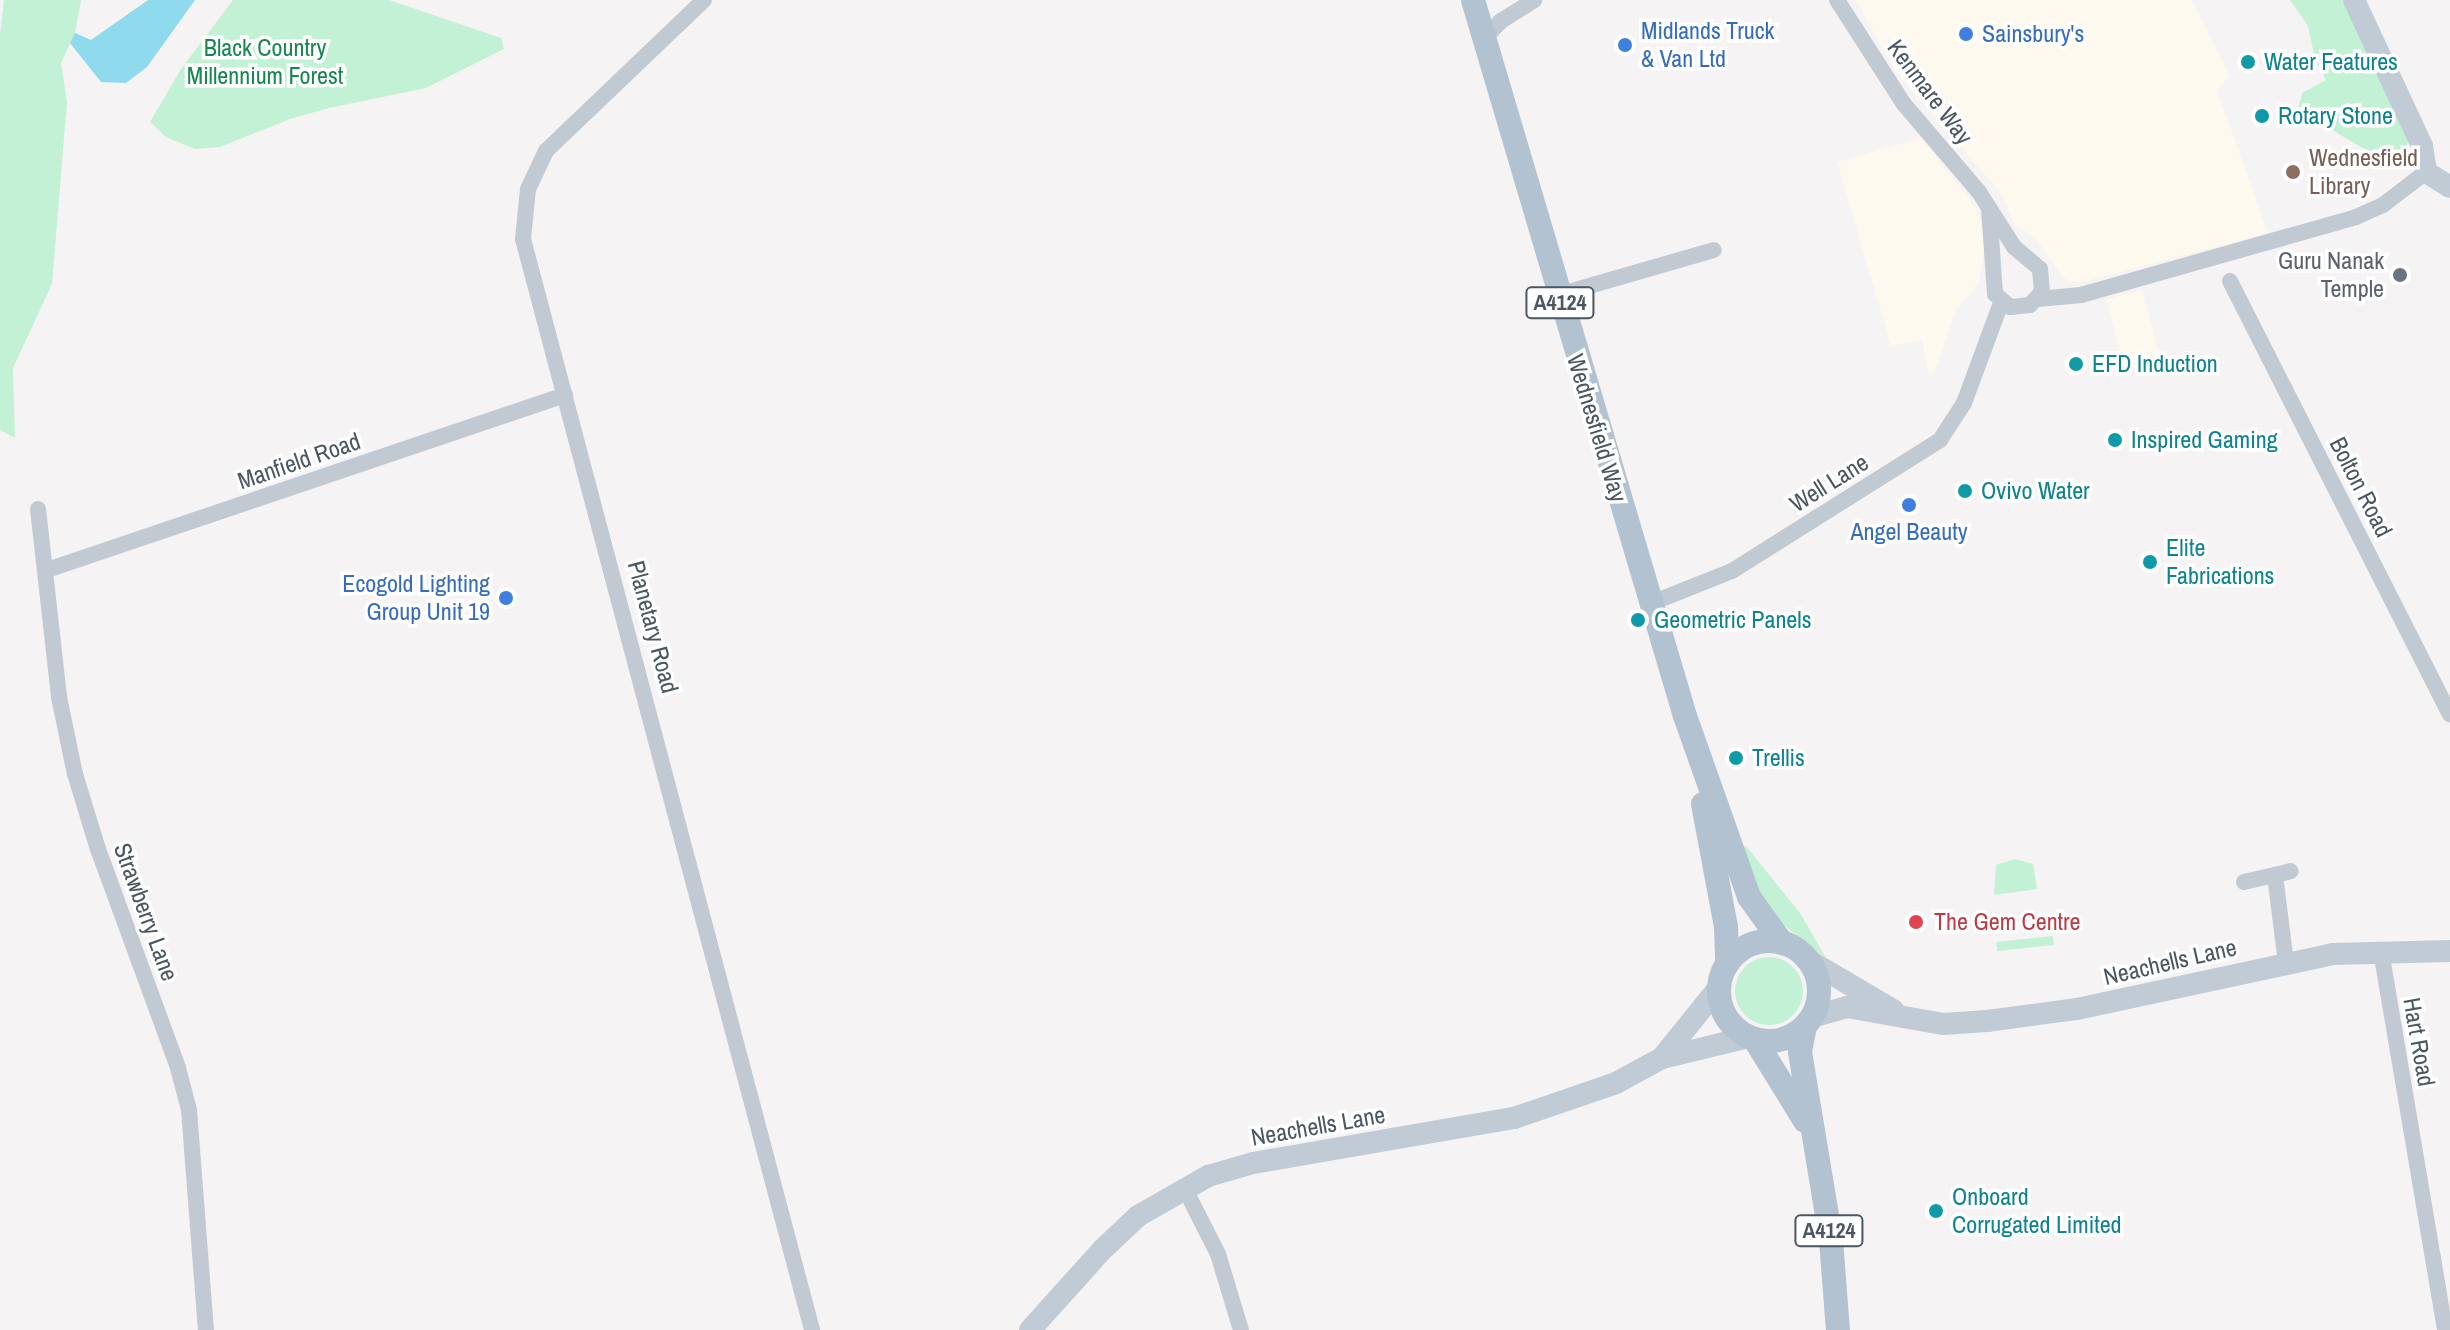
<!DOCTYPE html>
<html>
<head>
<meta charset="utf-8">
<style>
  body { margin:0 }
  #map { position:relative; width:2450px; height:1330px; overflow:hidden; background:#f5f3f3; font-family:"Archivo Narrow",sans-serif }
  div>[style] { position:absolute }
  .commercial>* { inset:0; background:#fdf9ef; transform-origin:0 0 }
  .green>* { inset:0; background:#c3f1d5; transform-origin:0 0 }
  .round { border-radius:50% }
  .water>* { inset:0; background:#90daee }
  .street>* { height:16px; margin:-8px; padding:0 8px; transform-origin:8px; border-radius:8px; background:#c1cad2 }
  .secondary>* { height:22px; margin:-11px; padding:0 11px; transform-origin:11px; border-radius:11px; background:#c1cbd6 }
  .primary>* { height:24px; margin:-12px; padding:0 12px; transform-origin:12px; border-radius:12px; background:#b3c2d1 }
  .primary>.ring { margin:-12px; padding:0; box-sizing:content-box; background:none; border:24px solid #b3c2d1; border-radius:50% }
  .dots>* { width:22px; height:22px; translate:-50% -50%; box-sizing:border-box; border:4px solid #fff; border-radius:50% }
  span { translate:-50% -50%; white-space:nowrap; text-align:center; line-height:1.15; -webkit-text-stroke:7px #fff; paint-order:stroke }
  .shield-label span { padding:2px 6px; background:#fff; border:2px solid; border-radius:6px; -webkit-text-stroke-width:0 }
  .shield-label { font-size:22px; color:#4a5661; font-weight:700 }
  .shop-label { font-size:24px; color:#366cbe }
  .left { translate:0 -50%; text-align:left }
  .right { translate:-100% -50%; text-align:right }
  .park-label { font-size:24px; color:#17864f }
  .culture-label { font-size:24px; color:#0d838f }
  .street-label { font-size:24px; color:#4a5661 }
  .education-label { font-size:24px; color:#785e54 }
  .worship-label { font-size:24px; color:#5b616d }
  .health-label { font-size:24px; color:#be3a42 }
</style>
</head>
<body>
<div id="map">
  <div class="commercial">
    <i style="clip-path:polygon(1856px 0,2192px 0,2230px 76px,2217px 90px,2268px 233px,2079px 283px,2063px 278px,2036px 238px,2015px 226px,2001px 193px,1895px 71px)"></i>
    <i style="clip-path:polygon(1921px 138px,1975px 205px,1986px 238px,1979px 283px,1956px 310px,1934px 374px,1929px 376px,1922px 340px,1891px 346px,1837px 162px)"></i>
    <i style="left:2142px;top:290px;width:72px;height:37px;rotate:75deg"></i>
  </div>
  <div class="green">
    <i style="clip-path:polygon(4px 0,81px 0,75px 33px,61px 63px,67px 102px,52px 284px,13px 368px,15px 438px,0 430px,0 35px)"></i>
    <i style="clip-path:polygon(233px 0,389px 0,501px 38px,504px 49px,426px 88px,329px 108px,290px 119px,220px 147px,195px 149px,166px 137px,150px 122px,181px 69px)"></i>
    <i style="clip-path:polygon(2290px 0,2342px 0,2398px 113px,2408px 142px,2401px 157px,2383px 160px,2298px 110px,2302px 93px,2326px 80px,2315px 59px,2308px 26px)"></i>
    <i style="clip-path:polygon(1746px 846px,1800px 913px,1826px 958px,1776px 919px,1763px 904px,1740px 848px)"></i>
    <i style="clip-path:polygon(2015px 859px,2033px 864px,2037px 889px,1994px 895px,1996px 865px)"></i>
    <i style="left:2053px;top:936px;width:9px;height:57px;rotate:84deg"></i>
    <i class="round" style="left:1735px;top:957px;width:68px;height:68px"></i>
  </div>
  <div class="water">
    <i style="clip-path:polygon(148px 0,195px 0,147px 67px,126px 83px,101px 82px,70px 43px,75px 33px,91px 40px)"></i>
  </div>
  <div class="street">
    <i style="left:704px;top:0;width:219px;rotate:136.3deg"></i>
    <i style="left:546px;top:151px;width:42px;rotate:115.3deg"></i>
    <i style="left:528px;top:189px;width:50px;rotate:95.7deg"></i>
    <i style="left:523px;top:239px;width:1129px;rotate:75.16deg"></i>
    <i style="left:1837px;top:0;width:122px;rotate:57.3deg"></i>
    <i style="left:1903px;top:103px;width:117px;rotate:49.5deg"></i>
    <i style="left:1979px;top:192px;width:65px;rotate:57.5deg"></i>
    <i style="left:2014px;top:247px;width:34px;rotate:40deg"></i>
    <i style="left:2040px;top:269px;width:23px;rotate:85deg"></i>
    <i style="left:2042px;top:292px;width:18px;rotate:133deg"></i>
    <i style="left:2030px;top:305px;width:20px;rotate:174deg"></i>
    <i style="left:2010px;top:307px;width:20px;rotate:-139deg"></i>
    <i style="left:1995px;top:294px;width:85px;rotate:-94deg"></i>
    <i style="left:1484px;top:39px;width:25px;rotate:-47deg"></i>
    <i style="left:1501px;top:21px;width:39px;rotate:-32deg"></i>
    <i style="left:2230px;top:281px;width:486px;rotate:63.1deg"></i>
    <i style="left:1558px;top:295px;width:162px;rotate:-16.1deg"></i>
    <i style="left:2038px;top:299px;width:43px;rotate:-5.3deg"></i>
    <i style="left:2081px;top:295px;width:286px;rotate:-15.8deg"></i>
    <i style="left:2356px;top:217px;width:30px;rotate:-24deg"></i>
    <i style="left:2383px;top:205px;width:54px;rotate:-37.5deg"></i>
    <i style="left:38px;top:509px;width:189px;rotate:83.6deg"></i>
    <i style="left:59px;top:697px;width:79px;rotate:78.3deg"></i>
    <i style="left:75px;top:774px;width:78px;rotate:73deg"></i>
    <i style="left:98px;top:849px;width:233px;rotate:69.9deg"></i>
    <i style="left:178px;top:1068px;width:43px;rotate:75.3deg"></i>
    <i style="left:189px;top:1110px;width:221px;rotate:85.6deg"></i>
    <i style="left:47px;top:570px;width:547px;rotate:-18.67deg"></i>
    <i style="left:1649px;top:604px;width:89px;rotate:-21.7deg"></i>
    <i style="left:1732px;top:571px;width:246px;rotate:-32.2deg"></i>
    <i style="left:1940px;top:440px;width:44px;rotate:-57deg"></i>
    <i style="left:1964px;top:403px;width:107px;rotate:-69.7deg"></i>
    <i style="left:2275px;top:875px;width:16px;rotate:-14deg"></i>
    <i style="left:2244px;top:882px;width:32px;rotate:-13deg"></i>
    <i style="left:2275px;top:875px;width:89px;rotate:82.9deg"></i>
    <i style="left:2381px;top:951px;width:384px;rotate:80.4deg"></i>
    <i style="left:1184px;top:1187px;width:75px;rotate:63.1deg"></i>
    <i style="left:1218px;top:1254px;width:79px;rotate:73.2deg"></i>
  </div>
  <div class="secondary">
    <i style="left:2354px;top:0;width:161px;rotate:65deg"></i>
    <i style="left:2422px;top:146px;width:26px;rotate:81deg"></i>
    <i style="left:2426px;top:172px;width:28px;rotate:32deg"></i>
    <i style="left:1808px;top:960px;width:99px;rotate:30.5deg"></i>
    <i style="left:1812px;top:1017px;width:36px;rotate:-16deg"></i>
    <i style="left:1847px;top:1007px;width:97px;rotate:10deg"></i>
    <i style="left:1943px;top:1024px;width:44px;rotate:-3.9deg"></i>
    <i style="left:1987px;top:1021px;width:91px;rotate:-7.6deg"></i>
    <i style="left:2077px;top:1009px;width:262px;rotate:-12.1deg"></i>
    <i style="left:2333px;top:954px;width:117px;rotate:-1.5deg"></i>
    <i style="left:1662px;top:1058px;width:91px;rotate:-51.2deg"></i>
    <i style="left:1030px;top:1330px;width:108px;rotate:-48deg"></i>
    <i style="left:1102px;top:1250px;width:50px;rotate:-43.4deg"></i>
    <i style="left:1138px;top:1216px;width:81px;rotate:-29.7deg"></i>
    <i style="left:1208px;top:1176px;width:47px;rotate:-16.1deg"></i>
    <i style="left:1253px;top:1163px;width:265px;rotate:-9.8deg"></i>
    <i style="left:1514px;top:1118px;width:108px;rotate:-18.9deg"></i>
    <i style="left:1616px;top:1083px;width:52px;rotate:-28.5deg"></i>
    <i style="left:1662px;top:1058px;width:89px;rotate:-13.6deg"></i>
  </div>
  <div class="primary">
    <i style="left:1473px;top:0;width:747px;rotate:73.51deg"></i>
    <i style="left:1685px;top:716px;width:192px;rotate:70.5deg"></i>
    <i style="left:1749px;top:897px;width:57px;rotate:54.3deg"></i>
    <i style="left:1703px;top:804px;width:125px;rotate:79.4deg"></i>
    <i style="left:1726px;top:927px;width:37px;rotate:88deg"></i>
    <i class="ring" style="left:1719px;top:941px;width:76px;height:76px"></i>
    <i style="left:1805px;top:1026px;width:26px;rotate:101deg"></i>
    <i style="left:1800px;top:1052px;width:191px;rotate:80.6deg"></i>
    <i style="left:1831px;top:1240px;width:90px;rotate:85.6deg"></i>
    <i style="left:1755px;top:1040px;width:95px;rotate:58.3deg"></i>
  </div>
  <div class="dots">
    <i style="left:1966px;top:34px;background:#3f7fe0"></i>
    <i style="left:1625px;top:45px;background:#3f7fe0"></i>
    <i style="left:2248px;top:62px;background:#0f9aa8"></i>
    <i style="left:2262px;top:116px;background:#0f9aa8"></i>
    <i style="left:2293px;top:172px;background:#8d6e63"></i>
    <i style="left:2400px;top:275px;background:#6b7280"></i>
    <i style="left:2076px;top:364px;background:#0f9aa8"></i>
    <i style="left:2115px;top:440px;background:#0f9aa8"></i>
    <i style="left:1965px;top:491px;background:#0f9aa8"></i>
    <i style="left:1909px;top:505px;background:#3f7fe0"></i>
    <i style="left:2150px;top:562px;background:#0f9aa8"></i>
    <i style="left:506px;top:598px;background:#3f7fe0"></i>
    <i style="left:1638px;top:620px;background:#0f9aa8"></i>
    <i style="left:1736px;top:758px;background:#0f9aa8"></i>
    <i style="left:1916px;top:922px;background:#e0444e"></i>
    <i style="left:1936px;top:1211px;background:#0f9aa8"></i>
  </div>
  <div class="shield-label">
    <span style="left:1560px;top:303px">A4124</span>
    <span style="left:1829px;top:1231px">A4124</span>
  </div>
  <div class="shop-label">
    <span class="left" style="left:1641px;top:45px">Midlands Truck<br>&amp; Van Ltd</span>
    <span class="left" style="left:1982px;top:34px">Sainsbury's</span>
    <span style="left:1909px;top:532px">Angel Beauty</span>
    <span class="right" style="left:490px;top:598px">Ecogold Lighting<br>Group Unit 19</span>
  </div>
  <div class="park-label">
    <span style="left:265px;top:62px">Black Country<br>Millennium Forest</span>
  </div>
  <div class="culture-label">
    <span class="left" style="left:2264px;top:62px">Water Features</span>
    <span class="left" style="left:2278px;top:116px">Rotary Stone</span>
    <span class="left" style="left:2092px;top:364px">EFD Induction</span>
    <span class="left" style="left:2131px;top:440px">Inspired Gaming</span>
    <span class="left" style="left:1981px;top:491px">Ovivo Water</span>
    <span class="left" style="left:2166px;top:562px">Elite<br>Fabrications</span>
    <span class="left" style="left:1654px;top:620px">Geometric Panels</span>
    <span class="left" style="left:1752px;top:758px">Trellis</span>
    <span class="left" style="left:1952px;top:1211px">Onboard<br>Corrugated Limited</span>
  </div>
  <div class="street-label">
    <span style="left:1930px;top:92px;rotate:53deg">Kenmare Way</span>
    <span style="left:1597px;top:428px;rotate:73deg">Wednesfield Way</span>
    <span style="left:299px;top:461px;rotate:-19deg">Manfield Road</span>
    <span style="left:1829px;top:483px;rotate:-32deg">Well Lane</span>
    <span style="left:2361px;top:487px;rotate:63deg">Bolton Road</span>
    <span style="left:653px;top:627px;rotate:75deg">Planetary Road</span>
    <span style="left:146px;top:912px;rotate:70deg">Strawberry Lane</span>
    <span style="left:2170px;top:962px;rotate:-13deg">Neachells Lane</span>
    <span style="left:2419px;top:1042px;rotate:80deg">Hart Road</span>
    <span style="left:1318px;top:1126px;rotate:-10deg">Neachells Lane</span>
  </div>
  <div class="education-label">
    <span class="left" style="left:2309px;top:172px">Wednesfield<br>Library</span>
  </div>
  <div class="worship-label">
    <span class="right" style="left:2384px;top:275px">Guru Nanak<br>Temple</span>
  </div>
  <div class="health-label">
    <span class="left" style="left:1934px;top:922px">The Gem Centre</span>
  </div>
</div>
</body>
</html>
